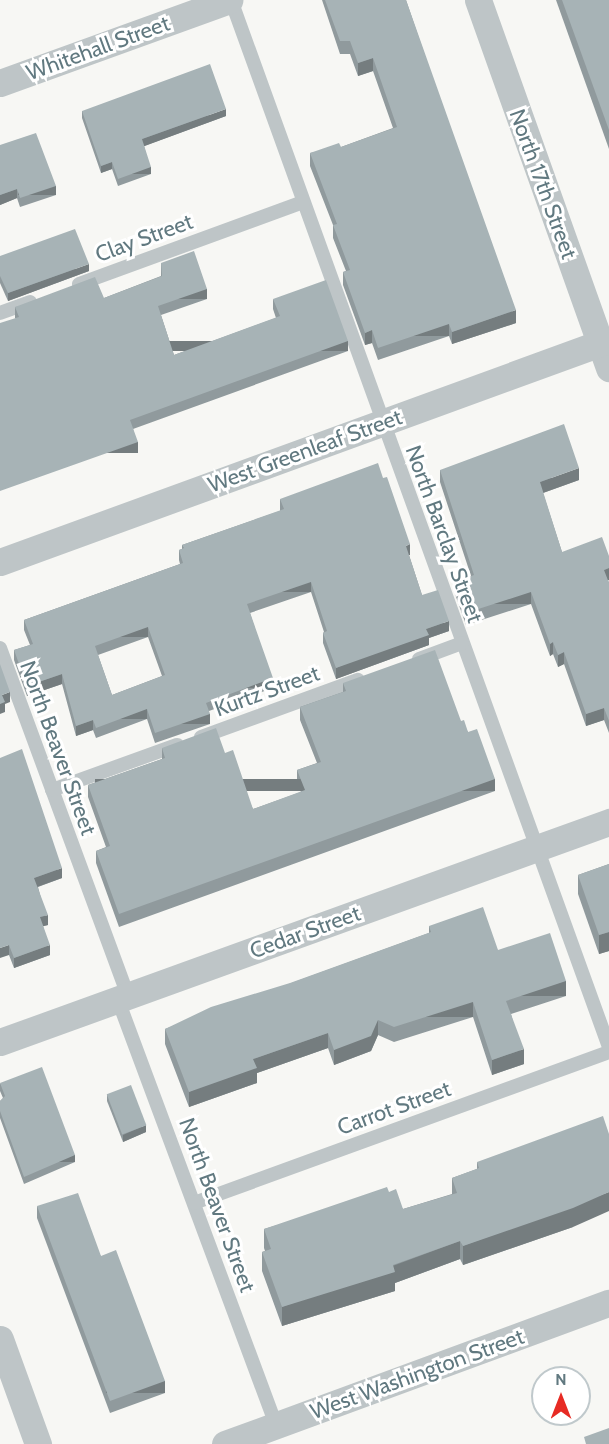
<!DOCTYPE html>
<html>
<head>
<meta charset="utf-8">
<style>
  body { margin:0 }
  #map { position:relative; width:609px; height:1444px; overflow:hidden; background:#f7f7f4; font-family:Cabin,sans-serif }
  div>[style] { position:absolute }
  .lane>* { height:14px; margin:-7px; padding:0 7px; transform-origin:7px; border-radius:7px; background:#bec5c7 }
  .street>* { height:27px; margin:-13.5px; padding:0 13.5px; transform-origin:13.5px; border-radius:13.5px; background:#bec5c7 }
  .wall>* { inset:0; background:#909a9d }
  .shaded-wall>* { inset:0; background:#757d7f; transform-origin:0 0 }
  .building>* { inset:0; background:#a7b3b6; transform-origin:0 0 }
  span { translate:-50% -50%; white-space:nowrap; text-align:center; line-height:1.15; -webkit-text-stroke:6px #fff; paint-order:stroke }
  .street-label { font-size:22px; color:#617980 }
  .north { position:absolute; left:531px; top:1366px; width:60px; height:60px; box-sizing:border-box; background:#fff; border:2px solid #c0c9cc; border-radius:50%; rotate:0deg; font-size:16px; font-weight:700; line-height:24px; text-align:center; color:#617980 }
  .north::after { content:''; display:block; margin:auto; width:21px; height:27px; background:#e72b24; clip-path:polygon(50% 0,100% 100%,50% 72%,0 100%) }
</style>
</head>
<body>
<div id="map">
  <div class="lane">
    <i style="left:231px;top:0;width:1113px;rotate:70.15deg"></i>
    <i style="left:79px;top:284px;width:239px;rotate:-20.1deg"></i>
    <i style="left:0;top:313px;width:32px;rotate:-20deg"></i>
    <i style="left:0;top:648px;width:371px;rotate:69.8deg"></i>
    <i style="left:419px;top:659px;width:46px;rotate:-20.4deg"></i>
    <i style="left:201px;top:737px;width:167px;rotate:-20deg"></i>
    <i style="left:52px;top:790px;width:133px;rotate:-19.8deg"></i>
    <i style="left:118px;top:1000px;width:453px;rotate:69.6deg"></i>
    <i style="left:194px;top:1203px;width:442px;rotate:-20deg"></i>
  </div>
  <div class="street">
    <i style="left:478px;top:0;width:391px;rotate:70.4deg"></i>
    <i style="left:0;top:83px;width:244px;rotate:-19.9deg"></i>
    <i style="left:0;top:562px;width:648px;rotate:-20.03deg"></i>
    <i style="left:0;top:1042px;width:648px;rotate:-19.86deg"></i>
    <i style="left:0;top:1339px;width:112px;rotate:70.1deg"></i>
    <i style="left:225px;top:1444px;width:409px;rotate:-20.2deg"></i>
  </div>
  <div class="wall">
    <i style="clip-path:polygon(322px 0,406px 0,516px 323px,452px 344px,449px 336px,378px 360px,372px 343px,365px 345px,343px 285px,343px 272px,346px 271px,333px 238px,333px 225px,310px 166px,310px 153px,341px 147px,393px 128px,373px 71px,358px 76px,350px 54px,340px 54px)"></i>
    <i style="clip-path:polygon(556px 0,609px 0,609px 149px)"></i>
    <i style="clip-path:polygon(82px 111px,226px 116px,144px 146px,151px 174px,118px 186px,112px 169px,101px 173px,82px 118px)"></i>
    <i style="clip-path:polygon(0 145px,56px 195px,20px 207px,17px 198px,0 205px)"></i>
    <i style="clip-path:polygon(0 256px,89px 271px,8px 301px,0 283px)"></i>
    <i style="clip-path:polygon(161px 263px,207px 299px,161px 315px,174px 355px,276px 318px,273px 309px,273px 299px,348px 351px,133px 429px,138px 453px,15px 318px,15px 307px,104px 298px,161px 276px)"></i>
    <i style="clip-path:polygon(440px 470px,579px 480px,543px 493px,562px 552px,609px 556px,609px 580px,608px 580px,609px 583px,609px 733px,604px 720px,586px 726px,564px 664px,558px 667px,553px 654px,550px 656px,531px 604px,466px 625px,455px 594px,455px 582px,471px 576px,440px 482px)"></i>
    <i style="clip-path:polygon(evenodd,280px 499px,410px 555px,409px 555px,422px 595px,449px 631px,429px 638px,429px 645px,336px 679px,323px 643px,323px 633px,324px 632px,311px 592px,250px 613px,273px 688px,209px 711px,210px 724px,155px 743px,147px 719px,96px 738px,93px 730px,76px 736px,62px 684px,27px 696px,14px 660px,14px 650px,30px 645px,24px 630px,24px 620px,180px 564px,179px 560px,179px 550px,182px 549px,182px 545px,280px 511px,280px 499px,148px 637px,162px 676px,112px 695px,98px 655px,148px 637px)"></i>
    <i style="clip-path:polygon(343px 683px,461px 721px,468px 732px,495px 791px,119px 927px,96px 863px,96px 851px,106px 847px,88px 797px,88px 785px,162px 759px,162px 748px,225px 753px,253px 809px,301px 792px,297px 783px,297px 770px,317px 763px,300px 720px,300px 707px,343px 692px)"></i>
    <i style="clip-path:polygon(0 758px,62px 878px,38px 887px,48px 925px,43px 926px,50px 955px,14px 968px,9px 955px)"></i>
    <i style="clip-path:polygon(609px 864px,609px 951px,599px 954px,578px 894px,578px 875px)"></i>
    <i style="clip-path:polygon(429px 926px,498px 950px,566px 996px,511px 1014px,524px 1064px,492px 1075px,473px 1017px,394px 1042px,378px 1035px,371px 1051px,334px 1065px,328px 1048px,257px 1073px,257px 1083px,189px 1107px,165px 1044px,165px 1029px,429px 933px)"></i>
    <i style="clip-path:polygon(0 1083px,75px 1162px,24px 1184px,0 1118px,0 1101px,3px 1098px,0 1091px)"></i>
    <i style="clip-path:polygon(107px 1094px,146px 1132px,123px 1142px,107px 1101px)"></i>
    <i style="clip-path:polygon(477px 1162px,573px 1227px,463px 1265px,460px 1259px,395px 1283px,395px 1291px,282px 1326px,262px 1271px,262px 1252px,265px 1251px,264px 1248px,264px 1229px,389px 1192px,403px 1209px,452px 1194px,452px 1178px,477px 1169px)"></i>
    <i style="clip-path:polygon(37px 1206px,101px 1256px,165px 1393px,110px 1413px,37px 1218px)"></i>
  </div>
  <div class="shaded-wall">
    <i style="clip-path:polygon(373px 58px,373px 71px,358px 76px,358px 63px)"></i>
    <i style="clip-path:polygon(226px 109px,226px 116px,142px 147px,142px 139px)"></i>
    <i style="clip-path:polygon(112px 162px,112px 169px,101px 173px,101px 166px)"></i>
    <i style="left:151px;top:167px;width:7px;height:35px;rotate:90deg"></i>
    <i style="left:56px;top:186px;width:9px;height:38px;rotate:90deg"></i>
    <i style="clip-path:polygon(17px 189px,17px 198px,0 205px,0 195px)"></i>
    <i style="clip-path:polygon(89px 264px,89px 271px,8px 301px,8px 293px)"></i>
    <i style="left:207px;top:289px;width:10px;height:52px;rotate:90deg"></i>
    <i style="clip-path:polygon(516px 310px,516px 323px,452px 344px,452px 332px)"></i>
    <i style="left:449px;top:324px;width:12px;height:75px;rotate:90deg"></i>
    <i style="clip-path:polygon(372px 330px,372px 343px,365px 345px,365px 333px)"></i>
    <i style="left:348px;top:341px;width:10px;height:232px;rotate:90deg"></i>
    <i style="left:138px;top:442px;width:11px;height:146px;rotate:90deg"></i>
    <i style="clip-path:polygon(579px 468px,579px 480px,540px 494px,540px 482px)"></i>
    <i style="clip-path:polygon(410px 544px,410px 555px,406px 556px,406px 546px)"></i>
    <i style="clip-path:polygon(609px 568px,609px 580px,604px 582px,604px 570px)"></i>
    <i style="left:311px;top:582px;width:10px;height:68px;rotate:90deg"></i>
    <i style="left:531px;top:592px;width:12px;height:68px;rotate:90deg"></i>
    <i style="clip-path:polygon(449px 621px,449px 631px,429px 638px,429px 645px,336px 679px,336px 668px,426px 629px)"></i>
    <i style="left:148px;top:627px;width:10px;height:56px;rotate:90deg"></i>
    <i style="clip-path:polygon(553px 642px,553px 654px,550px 656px,550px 644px)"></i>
    <i style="clip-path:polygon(564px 652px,564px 664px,558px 667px,558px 655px)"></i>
    <i style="clip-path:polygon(62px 674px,62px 684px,27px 696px,27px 686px)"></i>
    <i style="left:273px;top:678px;width:10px;height:72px;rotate:90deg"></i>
    <i style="clip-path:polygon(10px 692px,10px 702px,5px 704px,5px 712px,0 714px,0 704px,2px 695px)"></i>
    <i style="clip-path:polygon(604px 708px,604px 720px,586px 726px,586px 714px)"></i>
    <i style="left:147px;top:709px;width:10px;height:54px;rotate:90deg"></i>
    <i style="left:210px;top:714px;width:10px;height:58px;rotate:90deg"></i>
    <i style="clip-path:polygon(93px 720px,93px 730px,76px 736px,76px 726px)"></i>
    <i style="left:495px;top:779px;width:12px;height:400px;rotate:90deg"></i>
    <i style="clip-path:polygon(62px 868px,62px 878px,34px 888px,34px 878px)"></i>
    <i style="clip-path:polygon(48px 915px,48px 925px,40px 927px,40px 917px)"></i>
    <i style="clip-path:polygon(609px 932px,609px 951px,599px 954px,599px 935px)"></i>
    <i style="clip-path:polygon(9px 945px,9px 955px,0 958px,0 948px)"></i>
    <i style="clip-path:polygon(50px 945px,50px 955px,14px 968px,14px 958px)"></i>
    <i style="left:566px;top:981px;width:15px;height:63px;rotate:90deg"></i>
    <i style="left:473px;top:1002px;width:15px;height:83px;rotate:90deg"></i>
    <i style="clip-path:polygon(378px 1020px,378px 1035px,371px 1051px,334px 1065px,334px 1050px)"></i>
    <i style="clip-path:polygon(328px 1033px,328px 1048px,257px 1073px,257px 1083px,189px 1107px,189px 1092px,253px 1059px)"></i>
    <i style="clip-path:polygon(524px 1049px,524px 1064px,492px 1075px,492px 1060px)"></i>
    <i style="clip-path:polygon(146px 1125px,146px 1132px,123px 1142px,123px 1135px)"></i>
    <i style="left:75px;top:1155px;width:7px;height:56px;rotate:90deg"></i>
    <i style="clip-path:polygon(609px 1192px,609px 1211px,573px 1227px,463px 1265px,463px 1246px)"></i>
    <i style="clip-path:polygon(460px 1241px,460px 1259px,395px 1283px,395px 1291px,282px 1326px,282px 1307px)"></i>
    <i style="left:165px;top:1381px;width:12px;height:59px;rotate:90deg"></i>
  </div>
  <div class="building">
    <i style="clip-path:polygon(325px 0,406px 0,516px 310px,452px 332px,449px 324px,378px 348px,372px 330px,365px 333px,343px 272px,350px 270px,333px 225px,337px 224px,310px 153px,339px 143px,341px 147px,397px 127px,373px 58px,358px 63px,350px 41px,340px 41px)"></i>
    <i style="clip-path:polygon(562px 0,609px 0,609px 130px)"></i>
    <i style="clip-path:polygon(210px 64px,226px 109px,142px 139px,151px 167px,118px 179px,112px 162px,101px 166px,82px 111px)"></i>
    <i style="clip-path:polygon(36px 133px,56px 186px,20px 198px,17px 189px,0 195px,0 145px)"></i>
    <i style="clip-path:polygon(75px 229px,89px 264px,8px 293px,0 276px,0 256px)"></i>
    <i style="clip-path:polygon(194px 251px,207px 289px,158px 306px,174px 355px,280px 316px,273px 299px,326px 280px,348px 341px,130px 420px,138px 442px,0 491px,0 323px,19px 317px,15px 307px,95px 277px,104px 298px,162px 276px,161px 263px)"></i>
    <i style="clip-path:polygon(564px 424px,579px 468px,540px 482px,562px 552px,602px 537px,609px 556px,609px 568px,604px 570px,609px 583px,609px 721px,604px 708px,586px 714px,564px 652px,558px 655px,553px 642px,550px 644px,531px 592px,466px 613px,455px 582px,474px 575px,440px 470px)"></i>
    <i style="clip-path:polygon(evenodd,378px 463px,383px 478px,387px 477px,410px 544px,406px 546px,422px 595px,438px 590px,449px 621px,426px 629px,429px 635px,336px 668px,323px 633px,327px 631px,311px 582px,247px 604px,273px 678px,206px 703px,210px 714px,155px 733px,147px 709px,96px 728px,93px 720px,76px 726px,62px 674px,27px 686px,14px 650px,33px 644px,24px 620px,183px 563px,179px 550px,184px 548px,182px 545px,284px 509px,280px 499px,378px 463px,148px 627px,165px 675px,112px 695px,95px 646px,148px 627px)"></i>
    <i style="clip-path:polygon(435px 650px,461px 721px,464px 720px,468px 732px,477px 729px,495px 779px,119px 914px,96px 851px,110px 846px,88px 785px,165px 758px,162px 748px,216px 728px,225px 753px,233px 750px,253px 809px,305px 790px,297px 770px,321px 762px,300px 707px,346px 691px,343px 683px)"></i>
    <i style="clip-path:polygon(0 664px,10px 692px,2px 695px,5px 702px,0 704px)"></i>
    <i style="clip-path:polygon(22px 749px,62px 868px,34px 878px,48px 915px,40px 917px,50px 945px,14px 958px,9px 945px,0 948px,0 758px)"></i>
    <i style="clip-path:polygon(609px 864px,609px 932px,599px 935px,578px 875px)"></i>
    <i style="clip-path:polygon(483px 907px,498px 950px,550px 933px,566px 981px,506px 1001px,524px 1049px,492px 1060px,473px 1002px,394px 1027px,378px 1020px,371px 1036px,334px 1050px,328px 1033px,253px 1059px,257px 1068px,189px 1092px,165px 1029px,211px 1007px,290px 983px,431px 932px,429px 926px)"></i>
    <i style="clip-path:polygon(42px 1067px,75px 1155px,24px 1177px,0 1111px,0 1101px,5px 1096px,0 1083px)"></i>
    <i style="left:131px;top:1085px;width:43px;height:26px;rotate:69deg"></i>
    <i style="clip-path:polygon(603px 1116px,609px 1134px,609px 1192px,573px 1208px,463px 1246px,460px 1241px,393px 1265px,395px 1272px,282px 1307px,262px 1252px,271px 1249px,264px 1229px,387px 1187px,389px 1192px,396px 1189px,403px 1209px,457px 1193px,452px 1178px,479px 1168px,477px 1162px)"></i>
    <i style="clip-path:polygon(78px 1193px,101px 1256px,116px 1250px,165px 1381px,110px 1401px,37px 1206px)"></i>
    <i style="clip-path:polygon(609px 1428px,609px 1444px,586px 1444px,584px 1437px)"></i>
  </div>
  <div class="street-label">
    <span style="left:98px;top:48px;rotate:-20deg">Whitehall Street</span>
    <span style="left:543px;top:184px;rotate:70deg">North 17th Street</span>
    <span style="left:144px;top:238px;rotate:-20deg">Clay Street</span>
    <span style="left:305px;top:451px;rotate:-20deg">West Greenleaf Street</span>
    <span style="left:444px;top:534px;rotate:70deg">North Barclay Street</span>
    <span style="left:267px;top:691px;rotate:-20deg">Kurtz Street</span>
    <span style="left:58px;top:748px;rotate:70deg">North Beaver Street</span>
    <span style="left:305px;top:932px;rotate:-20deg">Cedar Street</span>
    <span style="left:394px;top:1108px;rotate:-20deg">Carrot Street</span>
    <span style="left:217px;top:1205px;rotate:70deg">North Beaver Street</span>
    <span style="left:417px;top:1374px;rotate:-20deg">West Washington Street</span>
  </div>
  <div class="north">N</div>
</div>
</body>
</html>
